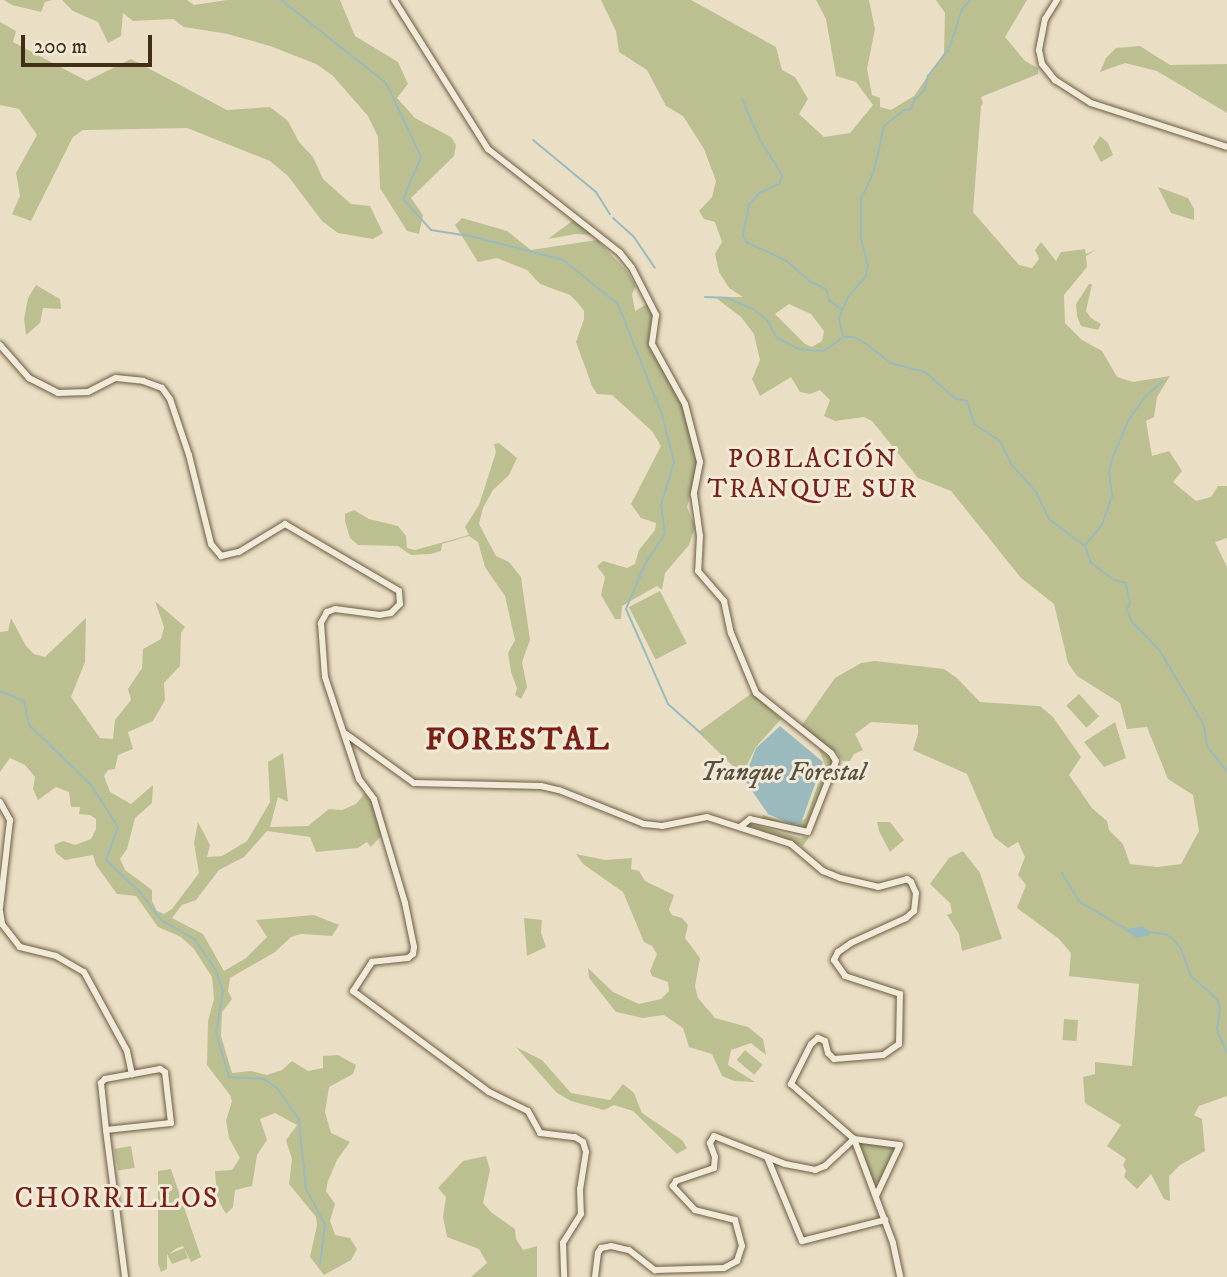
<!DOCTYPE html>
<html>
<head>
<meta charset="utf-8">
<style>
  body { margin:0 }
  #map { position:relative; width:1227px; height:1277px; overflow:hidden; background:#eadfc4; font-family:"IM FELL DW Pica",serif }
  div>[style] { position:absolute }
  .green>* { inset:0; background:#bcc091; transform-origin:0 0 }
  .water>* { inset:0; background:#9bbabd }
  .stream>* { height:2px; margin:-1px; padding:0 1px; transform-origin:1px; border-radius:1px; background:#9bbabd }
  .roads { filter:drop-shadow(0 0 2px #6c5a42) drop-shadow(0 0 2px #6c5a42) }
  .tertiary>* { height:6px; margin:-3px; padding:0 3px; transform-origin:3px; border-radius:3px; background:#f1ead9 }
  span { translate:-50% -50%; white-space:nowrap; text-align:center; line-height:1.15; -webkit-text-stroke:6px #f1ead9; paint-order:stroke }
  .neighbourhood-label { font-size:26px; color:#7a1f14; letter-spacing:2px }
  .water-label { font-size:26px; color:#585140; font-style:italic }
  .quarter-label { font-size:28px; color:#7a1f14; letter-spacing:2px }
  .district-label { font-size:32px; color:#7a1f14; font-weight:700; letter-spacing:2px }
  .scale { position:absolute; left:21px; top:35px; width:131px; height:32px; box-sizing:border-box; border:4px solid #422e17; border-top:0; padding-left:9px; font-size:21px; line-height:24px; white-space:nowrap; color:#422e17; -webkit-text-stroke:5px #f1ead9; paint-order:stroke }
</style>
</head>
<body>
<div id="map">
  <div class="green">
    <i style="clip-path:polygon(4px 0,52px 0,45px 2px,41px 12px,12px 5px)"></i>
    <i style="clip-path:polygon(62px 0,187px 0,194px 5px,227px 0,340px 0,355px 36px,398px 62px,408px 84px,397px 98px,415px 118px,451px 137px,456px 145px,454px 156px,411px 198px,423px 215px,419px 234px,407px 231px,380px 188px,378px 137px,368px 116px,332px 75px,316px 64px,270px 46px,228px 34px,184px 27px,173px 19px,133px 21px,123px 13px,121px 36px,108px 43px,98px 22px,73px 11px)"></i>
    <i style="clip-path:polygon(evenodd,601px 0,691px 0,776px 47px,782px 70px,795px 77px,808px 99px,799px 114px,824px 137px,850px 133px,873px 105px,856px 82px,836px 76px,826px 19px,816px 0,869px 0,875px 29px,867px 69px,872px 95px,880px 98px,880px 107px,891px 110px,914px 96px,944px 53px,945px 13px,936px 0,1027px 0,1005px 37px,1025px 61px,1038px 68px,1038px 74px,981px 97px,983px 103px,981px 106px,973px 212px,1019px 265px,1032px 268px,1039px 259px,1035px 250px,1041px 242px,1056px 261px,1061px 252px,1085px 249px,1086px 254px,1097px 249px,1086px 256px,1087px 267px,1064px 295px,1065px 323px,1082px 340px,1102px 351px,1117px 377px,1133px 382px,1170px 376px,1157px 397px,1154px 417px,1146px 421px,1152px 456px,1169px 451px,1182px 471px,1173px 482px,1196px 501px,1211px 497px,1218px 486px,1227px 486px,1227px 538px,1215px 542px,1227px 567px,1227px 1096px,1199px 1106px,1194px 1115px,1202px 1119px,1205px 1151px,1180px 1165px,1169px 1176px,1170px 1201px,1164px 1199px,1151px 1174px,1137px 1189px,1124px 1177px,1126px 1171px,1123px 1165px,1126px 1159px,1107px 1146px,1121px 1125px,1085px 1103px,1083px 1077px,1095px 1074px,1095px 1062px,1132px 1066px,1139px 984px,1069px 976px,1071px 953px,1059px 939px,1017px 908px,1026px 885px,1018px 875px,1025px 857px,1018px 842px,1008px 848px,994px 837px,967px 774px,913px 750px,918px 734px,918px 725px,871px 722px,855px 734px,863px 750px,854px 754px,850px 761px,843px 761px,836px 751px,832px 754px,802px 729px,802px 725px,835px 678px,861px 663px,875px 661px,944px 669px,957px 678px,980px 702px,1040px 706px,1053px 717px,1081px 757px,1069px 775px,1092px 808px,1107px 821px,1109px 830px,1123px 844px,1130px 864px,1157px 867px,1181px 864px,1199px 831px,1193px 795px,1168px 779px,1147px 727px,1127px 729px,1120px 703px,1077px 676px,1068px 663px,1054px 604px,1021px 578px,951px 491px,918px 478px,872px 421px,864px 417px,835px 421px,824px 416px,830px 400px,820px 390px,810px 394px,800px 392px,791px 377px,760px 396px,752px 379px,760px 360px,754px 334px,741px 317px,716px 298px,704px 297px,743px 297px,729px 288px,719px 272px,715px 254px,722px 242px,715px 222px,704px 219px,699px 211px,712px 197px,716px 181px,704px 149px,683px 116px,666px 106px,647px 70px,619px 52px,616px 31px,601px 0,789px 304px,811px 314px,824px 331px,822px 341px,812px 347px,805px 344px,775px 314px,789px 304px)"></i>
    <i style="clip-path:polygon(0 22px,16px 31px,13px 42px,87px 81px,131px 59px,227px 110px,270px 107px,288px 121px,299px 142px,313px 157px,323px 179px,351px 204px,370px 206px,383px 233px,373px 239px,338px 233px,322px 221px,288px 176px,270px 161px,187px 128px,83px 130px,73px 137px,31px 221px,12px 214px,20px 196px,16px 173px,37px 135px,19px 109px,0 105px)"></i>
    <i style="clip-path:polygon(1140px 46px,1170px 65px,1227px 64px,1227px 113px,1157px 71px,1125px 63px,1100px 72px,1106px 58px,1116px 48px)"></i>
    <i style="clip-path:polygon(1100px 136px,1108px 143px,1113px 155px,1101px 162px,1093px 147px)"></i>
    <i style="clip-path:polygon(1158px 187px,1188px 198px,1194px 209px,1194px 220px,1171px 213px)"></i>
    <i style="clip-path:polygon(462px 218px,507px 231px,531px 250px,597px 240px,626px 270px,636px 286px,632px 294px,635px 311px,647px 304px,652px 316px,648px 345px,684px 408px,698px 466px,687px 507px,695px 527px,689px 545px,665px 573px,662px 590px,657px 586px,622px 606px,621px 619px,615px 619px,601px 595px,605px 577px,597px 566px,603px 561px,627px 568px,635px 564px,639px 550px,655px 530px,656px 523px,641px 518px,631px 504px,661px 446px,652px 431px,612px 395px,597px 394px,592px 386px,576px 342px,584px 319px,584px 311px,578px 303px,570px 295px,540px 284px,527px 270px,497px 258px,478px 262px,455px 225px)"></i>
    <i style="clip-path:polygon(575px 219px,593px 235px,576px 234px,548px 239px)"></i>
    <i style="clip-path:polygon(1089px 284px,1092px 284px,1086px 311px,1091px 318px,1101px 324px,1098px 330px,1081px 326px,1077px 316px,1076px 304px)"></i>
    <i style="clip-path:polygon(36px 285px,60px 299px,61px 309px,43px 308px,40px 323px,26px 335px,24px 319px,28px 298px)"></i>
    <i style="clip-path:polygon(499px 443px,517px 458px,509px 475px,493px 490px,483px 508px,479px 524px,496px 556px,509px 562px,521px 577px,530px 640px,522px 662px,527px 687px,521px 699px,515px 695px,517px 688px,511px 672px,508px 653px,515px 640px,505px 596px,485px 567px,478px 542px,469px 536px,442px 544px,441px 551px,431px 554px,411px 555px,398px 546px,358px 545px,350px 538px,345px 521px,345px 514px,354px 510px,369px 519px,398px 526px,406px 536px,407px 548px,415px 550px,469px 535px,465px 527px,479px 505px,496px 452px,494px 444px)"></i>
    <i style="left:660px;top:591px;width:59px;height:35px;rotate:63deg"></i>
    <i style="clip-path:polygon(155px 601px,185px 627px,181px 633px,180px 666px,164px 683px,165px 700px,153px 721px,128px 732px,133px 749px,118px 755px,115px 769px,108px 770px,104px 776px,110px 792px,131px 804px,153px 785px,152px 803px,135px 818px,127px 849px,120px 859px,125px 870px,152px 890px,152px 901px,157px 911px,164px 914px,172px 909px,199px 873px,194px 843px,198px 822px,210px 845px,207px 857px,222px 856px,247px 841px,270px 802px,268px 762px,283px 753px,288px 802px,278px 797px,270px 827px,308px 826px,329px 809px,342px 810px,356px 804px,365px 793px,375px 807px,381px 836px,371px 847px,367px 842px,358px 848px,316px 852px,310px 837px,267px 831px,244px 857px,219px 870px,196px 900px,182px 905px,172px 918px,203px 934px,224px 971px,246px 958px,267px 937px,256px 920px,314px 915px,339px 925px,332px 936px,301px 934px,291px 937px,275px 952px,230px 978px,228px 991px,232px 999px,222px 1012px,221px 1036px,232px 1073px,251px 1071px,267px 1075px,282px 1070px,292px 1061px,308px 1071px,323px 1068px,323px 1056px,338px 1055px,356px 1065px,353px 1074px,329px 1087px,325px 1112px,331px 1133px,350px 1142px,337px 1160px,328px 1181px,326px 1191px,335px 1204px,330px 1221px,335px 1235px,350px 1238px,357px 1249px,351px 1260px,324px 1275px,310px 1257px,317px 1225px,316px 1217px,289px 1184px,292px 1159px,286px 1140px,297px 1125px,275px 1113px,260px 1119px,267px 1140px,257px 1155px,252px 1186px,235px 1190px,233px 1207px,226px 1214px,217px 1198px,215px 1171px,232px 1170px,240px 1158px,229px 1138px,226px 1121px,232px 1101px,230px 1095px,207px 1065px,208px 1021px,214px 999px,212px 977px,194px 949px,181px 937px,158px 927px,136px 896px,117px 894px,96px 865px,93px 855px,65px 860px,56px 853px,54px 845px,63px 841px,75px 845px,91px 839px,96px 829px,96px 819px,90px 815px,79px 814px,80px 807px,71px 807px,69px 792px,56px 787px,38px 800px,33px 789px,35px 777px,25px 765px,10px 758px,0 772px,0 632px,8px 631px,11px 618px,26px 646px,34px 654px,45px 657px,86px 618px,85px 662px,71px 697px,100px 738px,113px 739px,115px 720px,131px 700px,128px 689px,142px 668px,143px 649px,161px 639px,164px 627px)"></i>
    <i style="clip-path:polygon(752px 693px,781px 719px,756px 747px,742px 775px,698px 732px)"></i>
    <i style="left:1079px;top:694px;width:30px;height:17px;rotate:48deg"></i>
    <i style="clip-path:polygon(1115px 722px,1126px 758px,1104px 767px,1084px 742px)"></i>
    <i style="clip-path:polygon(819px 749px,833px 760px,805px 829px,762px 820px,763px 815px,795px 826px,806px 818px,825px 765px)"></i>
    <i style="clip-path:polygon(877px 822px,890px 822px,904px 840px,890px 852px,879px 831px)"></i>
    <i style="clip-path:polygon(749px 823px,800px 838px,810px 836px,803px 846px,748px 826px)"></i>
    <i style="clip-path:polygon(963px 851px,980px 873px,1002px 939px,962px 951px,959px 934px,947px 915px,952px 913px,950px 903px,930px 884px,949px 858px)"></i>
    <i style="clip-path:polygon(576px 854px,605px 860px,632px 858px,631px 869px,639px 871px,645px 881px,674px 895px,669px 910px,672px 915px,682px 918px,688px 925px,685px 938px,700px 958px,695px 986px,698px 998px,715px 1018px,748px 1027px,763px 1039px,766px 1055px,751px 1043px,731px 1050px,728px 1065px,755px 1082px,734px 1081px,722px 1076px,712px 1054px,689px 1047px,683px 1028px,664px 1015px,643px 1018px,616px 1012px,589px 978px,588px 968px,613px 992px,639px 1004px,661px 999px,669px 991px,668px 982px,652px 976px,650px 971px,657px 954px,652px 946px,644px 942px,623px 892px,583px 864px)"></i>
    <i style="clip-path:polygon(524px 918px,542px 920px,541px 933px,546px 947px,527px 956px)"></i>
    <i style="left:1064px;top:1019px;width:14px;height:21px;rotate:4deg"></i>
    <i style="clip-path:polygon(516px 1047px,542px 1060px,571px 1093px,610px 1100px,623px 1084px,634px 1093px,642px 1113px,682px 1140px,687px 1148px,677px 1154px,633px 1111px,614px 1105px,604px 1110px,571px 1101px,557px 1093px)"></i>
    <i style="left:745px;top:1050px;width:23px;height:13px;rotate:40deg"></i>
    <i style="clip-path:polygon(857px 1142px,898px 1147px,880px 1182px,872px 1183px)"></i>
    <i style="left:131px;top:1146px;width:22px;height:17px;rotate:80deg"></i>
    <i style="clip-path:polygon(486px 1156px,490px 1170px,483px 1203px,492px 1213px,515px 1229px,516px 1239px,523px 1250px,537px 1246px,537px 1277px,471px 1277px,487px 1263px,479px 1249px,447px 1237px,443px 1217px,446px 1197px,438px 1188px,463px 1161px)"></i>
    <i style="clip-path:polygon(171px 1169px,201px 1257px,191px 1262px,183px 1246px,177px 1248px,169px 1254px,184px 1248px,188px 1258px,172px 1264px,167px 1254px,167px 1269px,161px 1272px,158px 1264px,158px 1171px)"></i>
  </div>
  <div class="water">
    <i style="clip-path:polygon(780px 726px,823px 762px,801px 823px,793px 825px,768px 814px,744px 779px,756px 748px)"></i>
    <i style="clip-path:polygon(1142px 926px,1149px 930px,1150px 935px,1137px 938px,1124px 930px)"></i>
  </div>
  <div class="stream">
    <i style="left:281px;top:0;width:134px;rotate:38.3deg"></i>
    <i style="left:386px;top:83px;width:82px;rotate:64.7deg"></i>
    <i style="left:421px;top:157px;width:46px;rotate:113.2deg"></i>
    <i style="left:403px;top:199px;width:42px;rotate:47.9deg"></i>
    <i style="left:431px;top:230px;width:45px;rotate:9deg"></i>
    <i style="left:475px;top:237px;width:91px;rotate:14.6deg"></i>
    <i style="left:563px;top:260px;width:70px;rotate:38.7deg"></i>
    <i style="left:618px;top:304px;width:119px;rotate:68.4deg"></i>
    <i style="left:662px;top:415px;width:49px;rotate:75.7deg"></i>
    <i style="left:674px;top:462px;width:45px;rotate:106.8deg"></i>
    <i style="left:661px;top:505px;width:29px;rotate:82deg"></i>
    <i style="left:665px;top:534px;width:34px;rotate:124deg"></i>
    <i style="left:646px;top:562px;width:51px;rotate:113.1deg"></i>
    <i style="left:626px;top:609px;width:104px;rotate:66.1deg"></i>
    <i style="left:668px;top:704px;width:47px;rotate:41.5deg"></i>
    <i style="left:742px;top:99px;width:45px;rotate:66.3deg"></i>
    <i style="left:760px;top:140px;width:41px;rotate:57.8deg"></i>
    <i style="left:782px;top:175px;width:9px;rotate:108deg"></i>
    <i style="left:779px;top:184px;width:22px;rotate:156deg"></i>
    <i style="left:759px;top:193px;width:16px;rotate:130deg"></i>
    <i style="left:749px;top:205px;width:31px;rotate:101deg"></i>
    <i style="left:743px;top:235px;width:8px;rotate:67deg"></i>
    <i style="left:746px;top:242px;width:45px;rotate:24.9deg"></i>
    <i style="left:787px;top:261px;width:30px;rotate:42deg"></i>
    <i style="left:809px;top:281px;width:19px;rotate:25deg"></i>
    <i style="left:826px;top:289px;width:13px;rotate:72deg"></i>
    <i style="left:830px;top:301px;width:15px;rotate:37deg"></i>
    <i style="left:533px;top:140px;width:82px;rotate:39.5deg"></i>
    <i style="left:596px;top:192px;width:26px;rotate:58deg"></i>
    <i style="left:613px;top:218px;width:28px;rotate:42deg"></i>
    <i style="left:634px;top:237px;width:37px;rotate:56deg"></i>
    <i style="left:705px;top:297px;width:23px;rotate:2deg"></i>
    <i style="left:728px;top:298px;width:27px;rotate:24deg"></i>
    <i style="left:753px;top:309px;width:18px;rotate:38deg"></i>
    <i style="left:767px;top:320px;width:21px;rotate:61deg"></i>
    <i style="left:777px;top:338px;width:25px;rotate:27deg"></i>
    <i style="left:799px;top:349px;width:25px;rotate:5deg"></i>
    <i style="left:824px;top:351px;width:22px;rotate:-36deg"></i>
    <i style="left:843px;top:336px;width:17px;rotate:-103deg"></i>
    <i style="left:839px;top:319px;width:9px;rotate:-72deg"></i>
    <i style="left:842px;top:310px;width:14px;rotate:-65deg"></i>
    <i style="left:848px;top:297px;width:28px;rotate:-49deg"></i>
    <i style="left:866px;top:276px;width:10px;rotate:-79deg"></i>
    <i style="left:868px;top:266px;width:30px;rotate:-104deg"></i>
    <i style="left:861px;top:237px;width:38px;rotate:-90deg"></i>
    <i style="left:861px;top:199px;width:31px;rotate:-65deg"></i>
    <i style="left:874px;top:171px;width:46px;rotate:-77.5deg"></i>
    <i style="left:884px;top:126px;width:26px;rotate:-39deg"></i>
    <i style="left:904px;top:110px;width:7px;rotate:-8deg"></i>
    <i style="left:911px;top:109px;width:9px;rotate:-72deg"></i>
    <i style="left:914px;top:100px;width:13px;rotate:-42deg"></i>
    <i style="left:924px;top:91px;width:16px;rotate:-75deg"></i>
    <i style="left:928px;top:76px;width:34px;rotate:-52deg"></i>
    <i style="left:949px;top:49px;width:40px;rotate:-72deg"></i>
    <i style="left:961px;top:11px;width:14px;rotate:-51deg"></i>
    <i style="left:843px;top:337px;width:11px"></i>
    <i style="left:854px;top:337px;width:13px;rotate:29deg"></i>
    <i style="left:865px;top:343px;width:33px;rotate:38deg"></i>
    <i style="left:891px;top:363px;width:35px;rotate:15deg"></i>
    <i style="left:925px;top:372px;width:41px;rotate:41.1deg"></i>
    <i style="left:956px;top:399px;width:11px;rotate:10deg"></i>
    <i style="left:967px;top:401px;width:24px;rotate:73deg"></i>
    <i style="left:974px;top:424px;width:31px;rotate:33deg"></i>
    <i style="left:1000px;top:441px;width:25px;rotate:64deg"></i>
    <i style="left:1011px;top:464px;width:38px;rotate:48deg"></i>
    <i style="left:1036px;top:492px;width:30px;rotate:64deg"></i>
    <i style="left:1049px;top:519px;width:45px;rotate:36.9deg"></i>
    <i style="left:1085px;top:546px;width:18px;rotate:71deg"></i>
    <i style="left:1091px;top:563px;width:29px;rotate:36deg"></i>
    <i style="left:1114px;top:580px;width:12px;rotate:14deg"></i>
    <i style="left:1126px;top:583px;width:20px;rotate:79deg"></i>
    <i style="left:1130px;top:603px;width:8px;rotate:113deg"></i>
    <i style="left:1127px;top:610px;width:13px;rotate:67deg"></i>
    <i style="left:1132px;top:622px;width:40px;rotate:46deg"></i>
    <i style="left:1160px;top:651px;width:86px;rotate:59.3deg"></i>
    <i style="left:1204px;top:725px;width:21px;rotate:82deg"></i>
    <i style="left:1207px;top:746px;width:33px;rotate:52deg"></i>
    <i style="left:1086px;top:544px;width:25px;rotate:-50deg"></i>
    <i style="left:1102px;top:525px;width:31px;rotate:-71deg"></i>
    <i style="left:1112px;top:496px;width:23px;rotate:-97deg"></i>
    <i style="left:1109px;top:473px;width:14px;rotate:-78deg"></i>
    <i style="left:1112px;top:459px;width:41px;rotate:-67.2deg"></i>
    <i style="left:1128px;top:421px;width:29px;rotate:-55deg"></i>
    <i style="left:1145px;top:397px;width:24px;rotate:-42deg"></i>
    <i style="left:0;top:691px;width:26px;rotate:23deg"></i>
    <i style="left:24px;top:701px;width:25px;rotate:78deg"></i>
    <i style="left:29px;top:725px;width:86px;rotate:44.1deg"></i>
    <i style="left:91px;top:785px;width:50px;rotate:57.3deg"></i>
    <i style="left:118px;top:827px;width:35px;rotate:110deg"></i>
    <i style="left:106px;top:860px;width:47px;rotate:43.3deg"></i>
    <i style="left:140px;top:892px;width:35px;rotate:53deg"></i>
    <i style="left:161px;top:920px;width:39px;rotate:30deg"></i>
    <i style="left:195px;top:940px;width:37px;rotate:55deg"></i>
    <i style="left:216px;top:970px;width:23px;rotate:72deg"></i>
    <i style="left:223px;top:992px;width:42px;rotate:99.7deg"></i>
    <i style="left:216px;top:1033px;width:46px;rotate:73.5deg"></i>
    <i style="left:229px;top:1077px;width:35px;rotate:3deg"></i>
    <i style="left:264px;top:1079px;width:16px;rotate:35deg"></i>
    <i style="left:277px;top:1088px;width:39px;rotate:55deg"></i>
    <i style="left:299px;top:1120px;width:69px;rotate:84.2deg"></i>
    <i style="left:306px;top:1189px;width:40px;rotate:62deg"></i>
    <i style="left:325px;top:1224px;width:40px;rotate:97.1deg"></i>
    <i style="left:1061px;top:872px;width:36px;rotate:58deg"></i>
    <i style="left:1080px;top:902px;width:53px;rotate:30.4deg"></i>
    <i style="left:1149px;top:932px;width:18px;rotate:9deg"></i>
    <i style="left:1167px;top:935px;width:10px;rotate:37deg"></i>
    <i style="left:1175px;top:941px;width:10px;rotate:53deg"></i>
    <i style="left:1181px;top:949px;width:29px;rotate:70deg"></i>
    <i style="left:1191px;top:976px;width:36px;rotate:42deg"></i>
    <i style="left:1218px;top:1000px;width:10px;rotate:79deg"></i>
    <i style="left:1220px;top:1010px;width:20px;rotate:99deg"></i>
    <i style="left:1217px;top:1030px;width:25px;rotate:67deg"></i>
  </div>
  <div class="roads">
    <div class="tertiary">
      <i style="left:394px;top:0;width:176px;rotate:57.8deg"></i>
      <i style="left:488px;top:149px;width:168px;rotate:38.2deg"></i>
      <i style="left:620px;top:253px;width:19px;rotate:51deg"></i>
      <i style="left:632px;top:268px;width:53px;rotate:62.9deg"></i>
      <i style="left:656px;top:315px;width:29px;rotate:98deg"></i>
      <i style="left:652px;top:344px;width:68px;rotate:61.2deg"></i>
      <i style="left:685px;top:404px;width:60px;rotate:75.5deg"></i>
      <i style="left:700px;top:462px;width:33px;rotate:101deg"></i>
      <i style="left:694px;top:494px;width:42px;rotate:81.9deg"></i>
      <i style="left:700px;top:536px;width:35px;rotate:93deg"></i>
      <i style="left:698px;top:571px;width:40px;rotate:49deg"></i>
      <i style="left:724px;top:601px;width:33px;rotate:78deg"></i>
      <i style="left:731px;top:633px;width:65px;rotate:67.4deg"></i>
      <i style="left:756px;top:693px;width:96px;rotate:38.7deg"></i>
      <i style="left:831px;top:753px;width:9px;rotate:58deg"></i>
      <i style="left:836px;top:761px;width:76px;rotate:111.5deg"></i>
      <i style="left:808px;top:832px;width:59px;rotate:-167.4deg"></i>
      <i style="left:750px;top:819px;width:13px;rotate:141deg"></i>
      <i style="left:1057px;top:0;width:22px;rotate:122deg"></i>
      <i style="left:1045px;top:19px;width:32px;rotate:101deg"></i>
      <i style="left:1039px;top:50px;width:14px;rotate:78deg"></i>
      <i style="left:1042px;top:64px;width:21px;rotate:51deg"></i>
      <i style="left:1055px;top:80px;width:43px;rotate:32.6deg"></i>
      <i style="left:1091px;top:103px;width:143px;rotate:17.9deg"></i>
      <i style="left:0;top:345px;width:44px;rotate:48.7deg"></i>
      <i style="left:29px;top:378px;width:33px;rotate:27deg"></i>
      <i style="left:58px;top:393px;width:30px;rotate:-2deg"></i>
      <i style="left:88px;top:392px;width:31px;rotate:-27deg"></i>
      <i style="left:116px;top:378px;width:27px;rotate:6deg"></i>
      <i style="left:143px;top:381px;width:20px;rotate:20deg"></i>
      <i style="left:162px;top:388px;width:14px;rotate:54deg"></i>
      <i style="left:170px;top:399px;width:59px;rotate:71.3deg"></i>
      <i style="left:189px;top:455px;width:92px;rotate:76.1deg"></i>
      <i style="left:211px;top:544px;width:16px;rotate:50deg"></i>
      <i style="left:221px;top:556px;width:18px;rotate:-13deg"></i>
      <i style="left:239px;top:552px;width:54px;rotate:-31.3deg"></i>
      <i style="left:285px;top:524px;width:132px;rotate:30.4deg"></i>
      <i style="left:399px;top:591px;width:13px;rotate:86deg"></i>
      <i style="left:400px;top:604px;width:13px;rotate:135deg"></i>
      <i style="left:391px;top:613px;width:11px;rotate:170deg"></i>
      <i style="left:380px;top:615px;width:45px;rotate:-172.4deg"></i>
      <i style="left:335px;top:609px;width:9px;rotate:159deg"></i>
      <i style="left:327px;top:612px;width:13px;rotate:119deg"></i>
      <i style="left:321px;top:623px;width:54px;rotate:85.8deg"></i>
      <i style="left:325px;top:677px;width:108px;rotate:71.6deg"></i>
      <i style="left:359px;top:779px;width:25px;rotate:53deg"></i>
      <i style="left:374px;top:799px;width:109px;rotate:73.4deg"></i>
      <i style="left:405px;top:903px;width:45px;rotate:78.4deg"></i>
      <i style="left:414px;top:947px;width:7px;rotate:98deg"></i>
      <i style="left:413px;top:954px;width:6px;rotate:141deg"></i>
      <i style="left:408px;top:958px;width:36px;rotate:174deg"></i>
      <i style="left:372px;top:962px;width:35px;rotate:123deg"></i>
      <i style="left:353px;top:991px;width:169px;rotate:36.6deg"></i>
      <i style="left:489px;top:1092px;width:43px;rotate:26deg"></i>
      <i style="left:528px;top:1111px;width:25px;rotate:61deg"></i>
      <i style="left:540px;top:1133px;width:35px;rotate:7deg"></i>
      <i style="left:575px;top:1137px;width:9px;rotate:32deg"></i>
      <i style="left:583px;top:1142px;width:10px;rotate:73deg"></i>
      <i style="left:586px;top:1152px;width:37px;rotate:99deg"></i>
      <i style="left:580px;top:1189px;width:25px;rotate:88deg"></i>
      <i style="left:581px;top:1214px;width:34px;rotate:122deg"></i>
      <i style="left:563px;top:1243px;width:34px;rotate:88deg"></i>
      <i style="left:346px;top:734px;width:84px;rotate:35.8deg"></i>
      <i style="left:414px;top:783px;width:127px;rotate:1.4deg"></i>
      <i style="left:541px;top:786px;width:18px;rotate:13deg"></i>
      <i style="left:559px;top:790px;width:92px;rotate:21.8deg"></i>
      <i style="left:644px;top:824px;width:18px;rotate:6deg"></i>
      <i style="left:662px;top:826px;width:46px;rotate:-11.3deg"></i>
      <i style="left:707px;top:817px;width:88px;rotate:17.8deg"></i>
      <i style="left:791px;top:844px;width:42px;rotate:40.2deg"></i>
      <i style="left:823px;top:871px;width:18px;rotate:22deg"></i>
      <i style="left:840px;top:878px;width:39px;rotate:13deg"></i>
      <i style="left:878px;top:887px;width:30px;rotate:-15deg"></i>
      <i style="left:907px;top:879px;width:5px;rotate:37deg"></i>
      <i style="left:911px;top:882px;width:12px;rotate:66deg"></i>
      <i style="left:916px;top:893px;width:18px;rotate:96deg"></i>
      <i style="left:914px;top:911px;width:11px;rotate:139deg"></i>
      <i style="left:906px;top:918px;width:60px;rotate:155.6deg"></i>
      <i style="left:851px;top:943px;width:16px;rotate:145deg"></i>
      <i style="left:838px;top:952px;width:9px;rotate:117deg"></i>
      <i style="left:834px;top:960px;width:19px;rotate:55deg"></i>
      <i style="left:845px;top:976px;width:58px;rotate:18.1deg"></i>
      <i style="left:900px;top:994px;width:50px;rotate:91.1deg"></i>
      <i style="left:899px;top:1044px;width:19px;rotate:145deg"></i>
      <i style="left:883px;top:1055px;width:49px;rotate:175.3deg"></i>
      <i style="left:834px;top:1059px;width:8px;rotate:-135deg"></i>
      <i style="left:828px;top:1053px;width:12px;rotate:-104deg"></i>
      <i style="left:825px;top:1041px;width:8px;rotate:-157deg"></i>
      <i style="left:818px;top:1038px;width:9px;rotate:139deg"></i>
      <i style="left:811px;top:1044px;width:45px;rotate:116.6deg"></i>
      <i style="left:791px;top:1084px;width:84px;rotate:41.1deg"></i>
      <i style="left:854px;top:1139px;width:111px;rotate:69.4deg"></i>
      <i style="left:893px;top:1243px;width:35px;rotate:78deg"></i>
      <i style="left:0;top:802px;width:21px;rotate:61deg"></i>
      <i style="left:10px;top:820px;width:89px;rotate:96.5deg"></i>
      <i style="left:0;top:911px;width:13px;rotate:81deg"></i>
      <i style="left:2px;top:924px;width:29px;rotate:52deg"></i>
      <i style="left:20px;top:947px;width:37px;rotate:14deg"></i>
      <i style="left:56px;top:956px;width:32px;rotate:30deg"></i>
      <i style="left:84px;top:972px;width:90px;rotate:61.4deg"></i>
      <i style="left:127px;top:1051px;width:24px;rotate:78deg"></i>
      <i style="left:106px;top:1130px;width:65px;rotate:-6.1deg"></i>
      <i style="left:171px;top:1123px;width:51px;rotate:-96.7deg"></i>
      <i style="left:165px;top:1072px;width:6px;rotate:-149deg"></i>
      <i style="left:160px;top:1069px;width:56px;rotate:169.7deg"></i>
      <i style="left:105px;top:1079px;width:6px;rotate:135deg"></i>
      <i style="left:101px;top:1083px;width:47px;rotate:83.9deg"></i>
      <i style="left:106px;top:1130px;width:148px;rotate:82.6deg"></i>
      <i style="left:854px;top:1139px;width:46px;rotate:7.4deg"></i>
      <i style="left:900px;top:1145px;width:56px;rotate:115.2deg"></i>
      <i style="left:767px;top:1157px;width:91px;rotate:67.4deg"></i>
      <i style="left:802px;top:1241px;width:86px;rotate:-14.2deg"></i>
      <i style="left:595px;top:1277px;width:24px;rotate:-83deg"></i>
      <i style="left:598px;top:1253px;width:6px;rotate:-59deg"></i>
      <i style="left:601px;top:1248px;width:10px;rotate:-11deg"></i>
      <i style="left:611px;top:1246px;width:18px;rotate:13deg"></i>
      <i style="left:629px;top:1250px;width:33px;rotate:38deg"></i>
      <i style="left:655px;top:1270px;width:69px;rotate:-1.7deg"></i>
      <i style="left:724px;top:1268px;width:15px;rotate:-28deg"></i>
      <i style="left:737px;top:1261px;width:16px;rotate:-72deg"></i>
      <i style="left:742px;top:1246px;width:27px;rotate:-105deg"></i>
      <i style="left:735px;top:1220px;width:41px;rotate:-166deg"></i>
      <i style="left:695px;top:1210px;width:33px;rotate:-133deg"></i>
      <i style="left:673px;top:1186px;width:6px;rotate:-59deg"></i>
      <i style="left:676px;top:1181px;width:40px;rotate:-18.9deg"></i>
      <i style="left:714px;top:1168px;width:11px;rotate:-85deg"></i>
      <i style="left:715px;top:1157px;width:15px;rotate:-110deg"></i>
      <i style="left:710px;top:1143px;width:8px;rotate:-60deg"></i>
      <i style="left:714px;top:1136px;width:76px;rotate:21.5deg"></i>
      <i style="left:785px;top:1164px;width:31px;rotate:11deg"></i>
      <i style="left:815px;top:1170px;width:11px;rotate:-22deg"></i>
      <i style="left:825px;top:1166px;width:40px;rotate:-43deg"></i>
    </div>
  </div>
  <div class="neighbourhood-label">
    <span style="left:813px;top:475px">POBLACIÓN<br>TRANQUE SUR</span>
  </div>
  <div class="water-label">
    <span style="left:783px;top:773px">Tranque Forestal</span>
  </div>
  <div class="quarter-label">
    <span style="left:117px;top:1199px">CHORRILLOS</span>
  </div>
  <div class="district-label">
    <span style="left:518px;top:740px">FORESTAL</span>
  </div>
  <div class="scale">200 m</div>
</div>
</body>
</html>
